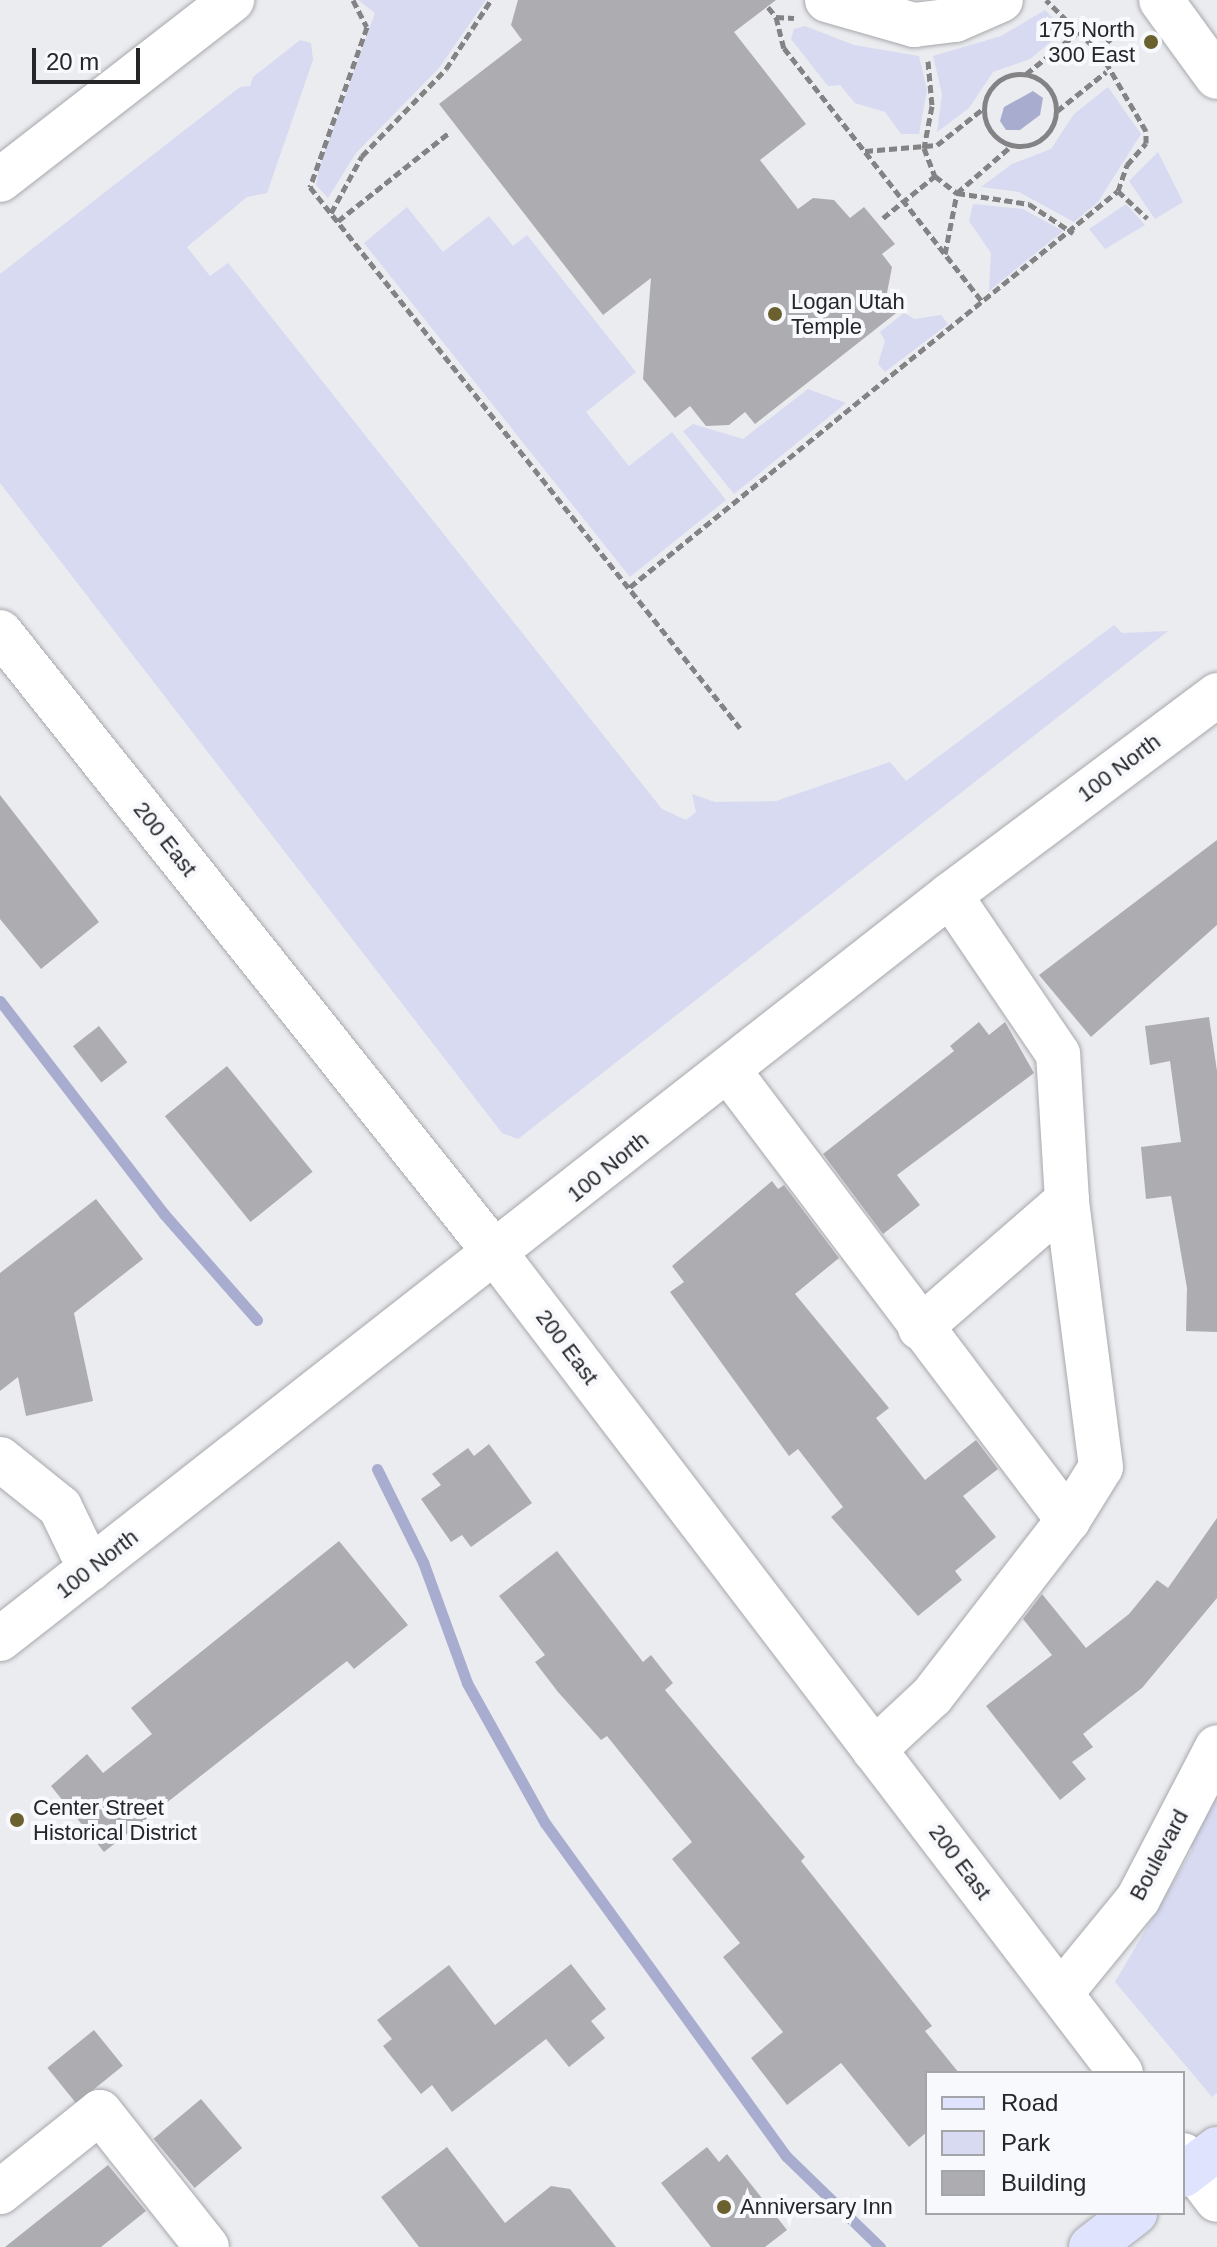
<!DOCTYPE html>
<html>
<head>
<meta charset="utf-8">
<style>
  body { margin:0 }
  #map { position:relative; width:1217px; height:2247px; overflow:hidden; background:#ebecf0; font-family:Arial,sans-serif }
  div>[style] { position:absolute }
  .green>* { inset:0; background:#d7daf1 }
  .water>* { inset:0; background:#a8add0 }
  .stream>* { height:11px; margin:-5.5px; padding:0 5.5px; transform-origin:5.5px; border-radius:5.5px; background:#a8add0 }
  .building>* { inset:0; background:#adadb1; transform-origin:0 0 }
  .path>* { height:5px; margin-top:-2.5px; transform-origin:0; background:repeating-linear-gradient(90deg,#838386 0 8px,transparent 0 12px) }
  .path>.ring { margin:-2.5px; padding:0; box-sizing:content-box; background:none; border:5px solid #838386; border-radius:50% }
  .roads { filter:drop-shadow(0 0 2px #a7a8ac) drop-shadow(0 0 2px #a7a8ac) }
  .minor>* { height:44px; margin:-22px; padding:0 22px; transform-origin:22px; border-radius:22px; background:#fff }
  .major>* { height:44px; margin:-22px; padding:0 22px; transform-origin:22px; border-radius:22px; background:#e0e3fe }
  .dots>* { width:22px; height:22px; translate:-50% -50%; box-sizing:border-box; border:4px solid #f8f9fd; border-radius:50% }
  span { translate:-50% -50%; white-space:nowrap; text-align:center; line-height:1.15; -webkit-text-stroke:8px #f8f9fd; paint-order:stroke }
  .poi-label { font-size:22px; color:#262628 }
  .right { translate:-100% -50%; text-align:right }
  .left { translate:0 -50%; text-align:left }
  .street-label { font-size:22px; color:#262628 }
  .legend { position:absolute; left:925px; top:2071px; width:260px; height:144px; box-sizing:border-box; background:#f8f9fd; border:2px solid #a4a5a8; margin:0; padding:10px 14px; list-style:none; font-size:24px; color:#262628 }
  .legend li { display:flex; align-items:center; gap:16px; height:40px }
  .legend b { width:40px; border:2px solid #a4a5a8 }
  .scale { position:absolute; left:32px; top:48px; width:108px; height:36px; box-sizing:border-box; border:4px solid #262628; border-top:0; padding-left:10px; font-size:24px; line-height:28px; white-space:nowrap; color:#262628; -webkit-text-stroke:6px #f8f9fd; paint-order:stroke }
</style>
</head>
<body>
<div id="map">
  <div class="green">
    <i style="clip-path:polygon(358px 0,486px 0,439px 68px,356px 153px,328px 198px,316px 185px,319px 168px,375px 13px)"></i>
    <i style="clip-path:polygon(1045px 10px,1065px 30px,1030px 59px,993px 72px,969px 108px,937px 132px,942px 94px,933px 56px,1001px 36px)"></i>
    <i style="clip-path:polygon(805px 26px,854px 45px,919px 56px,927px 90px,919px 134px,901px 134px,885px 112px,855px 103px,840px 85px,828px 86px,791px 39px,794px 29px)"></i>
    <i style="clip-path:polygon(300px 40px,311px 43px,313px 60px,267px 193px,247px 197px,187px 247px,210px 276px,228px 263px,238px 275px,662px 809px,686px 820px,696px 812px,692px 794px,715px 802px,776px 801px,890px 762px,906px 781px,1114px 625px,1122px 633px,1168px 631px,518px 1139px,502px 1133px,0 483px,0 274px,240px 87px,250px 86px,253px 77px)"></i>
    <i style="clip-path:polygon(1108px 87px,1141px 134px,1098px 202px,1074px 222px,1019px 192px,981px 187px,1012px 164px,1051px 149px,1074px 114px)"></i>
    <i style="clip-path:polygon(1158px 152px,1183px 202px,1155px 219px,1129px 181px)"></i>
    <i style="clip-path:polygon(973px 204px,1023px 209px,1063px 231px,989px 291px,991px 253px,969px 221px)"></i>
    <i style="clip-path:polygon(1126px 204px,1145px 225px,1105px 249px,1089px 229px)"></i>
    <i style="clip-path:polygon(407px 207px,443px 252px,489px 216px,513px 246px,527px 235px,636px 372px,586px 412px,629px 466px,672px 432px,726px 500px,630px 577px,364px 243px)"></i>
    <i style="clip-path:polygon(904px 313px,915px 319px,941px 315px,948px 324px,885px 372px,878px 364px,885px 341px,880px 332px)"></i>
    <i style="clip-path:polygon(808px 389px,846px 403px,734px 494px,683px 431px,693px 424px,743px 439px)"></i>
    <i style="clip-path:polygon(1217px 1795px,1217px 2093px,1212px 2097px,1115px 1982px,1192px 1850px,1185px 1841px)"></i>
  </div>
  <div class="water">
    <i style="clip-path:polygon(1033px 91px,1043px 98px,1040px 115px,1020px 130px,1006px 130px,1000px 121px,1004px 107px)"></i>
  </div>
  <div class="stream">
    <i style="left:0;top:1001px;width:269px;rotate:52.4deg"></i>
    <i style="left:164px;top:1214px;width:141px;rotate:48.7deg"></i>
    <i style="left:377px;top:1469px;width:104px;rotate:63.7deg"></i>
    <i style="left:423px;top:1562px;width:129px;rotate:70deg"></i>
    <i style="left:467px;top:1683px;width:160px;rotate:60.9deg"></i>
    <i style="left:545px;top:1823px;width:411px;rotate:54.1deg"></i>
    <i style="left:786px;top:2156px;width:131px;rotate:44.1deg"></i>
  </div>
  <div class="building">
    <i style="clip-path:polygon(518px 0,776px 0,734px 32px,806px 124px,760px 160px,798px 209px,813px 198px,834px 200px,850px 218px,864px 207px,895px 244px,882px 254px,892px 267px,887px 293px,900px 310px,755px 424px,745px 412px,729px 425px,706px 426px,690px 406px,675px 418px,643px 379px,651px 278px,603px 315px,439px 104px,522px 40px,511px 25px)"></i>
    <i style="clip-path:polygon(0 795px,99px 922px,41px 969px,0 919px)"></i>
    <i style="clip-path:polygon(1217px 840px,1217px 925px,1091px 1037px,1039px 975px)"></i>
    <i style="clip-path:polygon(1209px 1017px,1217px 1071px,1217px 1332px,1186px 1331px,1187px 1288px,1171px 1196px,1146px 1199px,1141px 1147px,1181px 1142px,1170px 1061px,1150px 1065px,1145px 1026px)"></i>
    <i style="clip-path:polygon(979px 1022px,989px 1035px,1005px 1022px,1034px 1073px,897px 1175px,920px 1205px,883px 1234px,823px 1154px,954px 1051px,950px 1046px)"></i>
    <i style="left:99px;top:1026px;width:46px;height:33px;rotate:52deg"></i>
    <i style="left:227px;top:1066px;width:136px;height:80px;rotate:51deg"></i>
    <i style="clip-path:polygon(772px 1181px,778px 1189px,784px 1185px,839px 1258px,795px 1294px,889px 1408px,876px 1418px,925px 1480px,976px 1440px,998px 1469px,963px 1496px,996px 1537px,955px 1571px,962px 1580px,918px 1616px,831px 1517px,843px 1507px,798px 1449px,789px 1456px,670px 1292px,684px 1282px,672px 1266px)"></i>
    <i style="clip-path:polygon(96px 1199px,143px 1259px,74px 1313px,93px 1401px,26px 1416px,18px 1377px,0 1391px,0 1273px)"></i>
    <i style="clip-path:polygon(489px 1444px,532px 1503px,471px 1547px,462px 1535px,451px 1542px,421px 1499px,441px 1485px,432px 1474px,468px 1448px,474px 1456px)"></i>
    <i style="clip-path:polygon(1217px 1518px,1217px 1598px,1142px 1688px,1083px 1734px,1093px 1747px,1072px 1762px,1086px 1779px,1060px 1800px,986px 1706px,1052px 1655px,1023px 1619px,1042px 1594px,1086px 1648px,1129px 1614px,1157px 1580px,1168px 1588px)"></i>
    <i style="clip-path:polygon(339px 1541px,408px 1625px,354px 1669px,347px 1661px,104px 1852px,51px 1786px,87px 1754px,103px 1773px,152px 1734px,131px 1708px)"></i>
    <i style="clip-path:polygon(557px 1551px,643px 1662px,651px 1655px,673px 1683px,665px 1690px,805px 1857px,801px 1861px,932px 2026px,925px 2031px,959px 2073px,927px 2073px,927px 2132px,909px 2147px,841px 2063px,787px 2105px,751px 2058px,783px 2032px,723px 1957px,740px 1943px,672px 1859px,692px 1842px,607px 1736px,601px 1740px,558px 1692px,535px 1662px,545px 1655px,499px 1596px)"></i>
    <i style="clip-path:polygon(571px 1964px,606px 2009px,591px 2021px,605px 2038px,569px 2067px,546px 2039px,452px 2112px,432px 2085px,421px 2094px,383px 2046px,392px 2039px,377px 2020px,449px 1965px,495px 2025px)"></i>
    <i style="left:94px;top:2030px;width:46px;height:60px;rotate:51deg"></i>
    <i style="left:201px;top:2099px;width:64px;height:62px;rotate:50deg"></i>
    <i style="clip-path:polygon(447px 2147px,505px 2223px,551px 2186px,570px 2189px,616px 2247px,419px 2247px,381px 2197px)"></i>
    <i style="clip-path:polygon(707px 2147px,719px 2162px,727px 2154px,787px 2230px,765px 2247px,711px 2247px,661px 2183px)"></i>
    <i style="clip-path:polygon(108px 2165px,146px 2211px,101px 2247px,5px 2247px)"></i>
  </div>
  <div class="path">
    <i style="left:353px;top:0;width:30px;rotate:63deg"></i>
    <i style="left:367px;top:27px;width:170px;rotate:109.6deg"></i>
    <i style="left:310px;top:187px;width:691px;rotate:51.52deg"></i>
    <i style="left:768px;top:7px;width:13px;rotate:51deg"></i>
    <i style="left:776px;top:17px;width:18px;rotate:3deg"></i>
    <i style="left:776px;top:17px;width:32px;rotate:76deg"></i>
    <i style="left:784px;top:48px;width:323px;rotate:52deg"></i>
    <i style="left:1098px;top:50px;width:28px;rotate:-41deg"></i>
    <i style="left:928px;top:61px;width:45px;rotate:84.9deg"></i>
    <i style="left:932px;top:106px;width:43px;rotate:100.8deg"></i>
    <i style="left:924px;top:148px;width:30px;rotate:69deg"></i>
    <i style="left:935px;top:176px;width:28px;rotate:38deg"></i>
    <i style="left:957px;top:193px;width:73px;rotate:8.7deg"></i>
    <i style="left:1029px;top:204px;width:53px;rotate:33.4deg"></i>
    <i style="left:1026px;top:74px;width:64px;rotate:-38.7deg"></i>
    <i class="ring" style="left:984px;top:74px;width:67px;height:67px"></i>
    <i style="left:1057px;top:111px;width:63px;rotate:-38.5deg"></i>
    <i style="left:865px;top:151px;width:72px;rotate:-4.8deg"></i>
    <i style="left:937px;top:145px;width:60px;rotate:-38.2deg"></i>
    <i style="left:1118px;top:191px;width:40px;rotate:43deg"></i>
    <i style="left:331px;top:213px;width:65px;rotate:-61.5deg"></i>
    <i style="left:362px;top:156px;width:121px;rotate:-46deg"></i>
    <i style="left:446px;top:69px;width:82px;rotate:-56.9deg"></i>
    <i style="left:883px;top:218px;width:67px;rotate:-38.9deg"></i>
    <i style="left:338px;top:221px;width:143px;rotate:-38.5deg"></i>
    <i style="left:945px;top:254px;width:62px;rotate:-78.9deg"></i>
    <i style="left:957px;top:193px;width:72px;rotate:-41deg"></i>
    <i style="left:630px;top:587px;width:628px;rotate:-39.06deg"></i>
    <i style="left:1118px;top:191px;width:28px;rotate:-71deg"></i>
    <i style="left:1127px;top:165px;width:29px;rotate:-49deg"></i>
    <i style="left:1146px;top:143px;width:12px;rotate:-90deg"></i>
    <i style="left:1146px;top:131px;width:89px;rotate:-120.3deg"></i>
    <i style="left:1101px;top:54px;width:77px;rotate:-135.5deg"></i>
  </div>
  <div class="roads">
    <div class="minor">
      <i style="left:827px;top:0;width:91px;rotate:16deg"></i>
      <i style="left:914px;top:25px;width:41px;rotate:-7deg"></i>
      <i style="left:955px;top:20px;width:50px;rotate:-23.5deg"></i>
      <i style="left:1161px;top:0;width:95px;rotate:54deg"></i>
      <i style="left:0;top:180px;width:294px;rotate:-37.8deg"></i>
      <i style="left:0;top:632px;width:796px;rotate:51.43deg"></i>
      <i style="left:496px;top:1254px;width:1030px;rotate:52.65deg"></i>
      <i style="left:729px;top:1071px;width:563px;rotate:52.95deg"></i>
      <i style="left:920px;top:1328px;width:195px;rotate:-41deg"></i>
      <i style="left:0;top:1459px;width:77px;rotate:38.7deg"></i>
      <i style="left:60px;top:1507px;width:69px;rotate:64.2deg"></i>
      <i style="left:0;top:1639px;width:1207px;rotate:-38.07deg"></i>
      <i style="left:950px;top:895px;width:334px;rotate:-36.8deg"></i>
      <i style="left:874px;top:1750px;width:79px;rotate:-43deg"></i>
      <i style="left:932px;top:1696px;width:222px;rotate:-52.3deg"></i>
      <i style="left:1068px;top:1520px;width:62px;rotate:-58.1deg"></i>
      <i style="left:1101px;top:1467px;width:269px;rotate:-97.3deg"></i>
      <i style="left:1067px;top:1200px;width:146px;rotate:-93.5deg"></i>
      <i style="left:1058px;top:1054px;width:192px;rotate:-124.2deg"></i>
      <i style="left:1061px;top:1993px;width:122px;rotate:-50.7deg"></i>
      <i style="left:1138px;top:1899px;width:171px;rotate:-62.5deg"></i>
      <i style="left:1183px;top:2155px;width:56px;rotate:52.9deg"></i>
      <i style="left:0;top:2192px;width:128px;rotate:-38.7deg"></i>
      <i style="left:100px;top:2112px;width:172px;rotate:51.6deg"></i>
    </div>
    <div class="major">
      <i style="left:1183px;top:2175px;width:43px;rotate:-37.4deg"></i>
      <i style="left:1091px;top:2247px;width:56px;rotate:-37.7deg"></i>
    </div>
  </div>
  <div class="dots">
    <i style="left:1151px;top:42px;background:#6b612e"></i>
    <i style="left:775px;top:314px;background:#6b612e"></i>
    <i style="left:17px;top:1820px;background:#6b612e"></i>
    <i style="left:724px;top:2207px;background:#6b612e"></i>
  </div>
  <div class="poi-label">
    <span class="right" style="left:1135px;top:42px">175 North<br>300 East</span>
    <span class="left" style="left:791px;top:314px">Logan Utah<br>Temple</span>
    <span class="left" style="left:33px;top:1820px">Center Street<br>Historical District</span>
    <span class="left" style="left:740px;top:2207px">Anniversary Inn</span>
  </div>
  <div class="street-label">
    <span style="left:1119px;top:768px;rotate:-37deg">100 North</span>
    <span style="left:165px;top:839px;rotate:52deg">200 East</span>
    <span style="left:608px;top:1167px;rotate:-39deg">100 North</span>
    <span style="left:567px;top:1347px;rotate:53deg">200 East</span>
    <span style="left:97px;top:1564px;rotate:-38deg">100 North</span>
    <span style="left:1159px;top:1855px;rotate:-62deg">Boulevard</span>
    <span style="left:960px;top:1862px;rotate:53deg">200 East</span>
  </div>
  <ul class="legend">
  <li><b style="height:10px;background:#e0e3fe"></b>Road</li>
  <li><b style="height:22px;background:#d7daf1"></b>Park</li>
  <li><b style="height:22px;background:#adadb1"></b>Building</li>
  </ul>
  <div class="scale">20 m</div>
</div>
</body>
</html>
